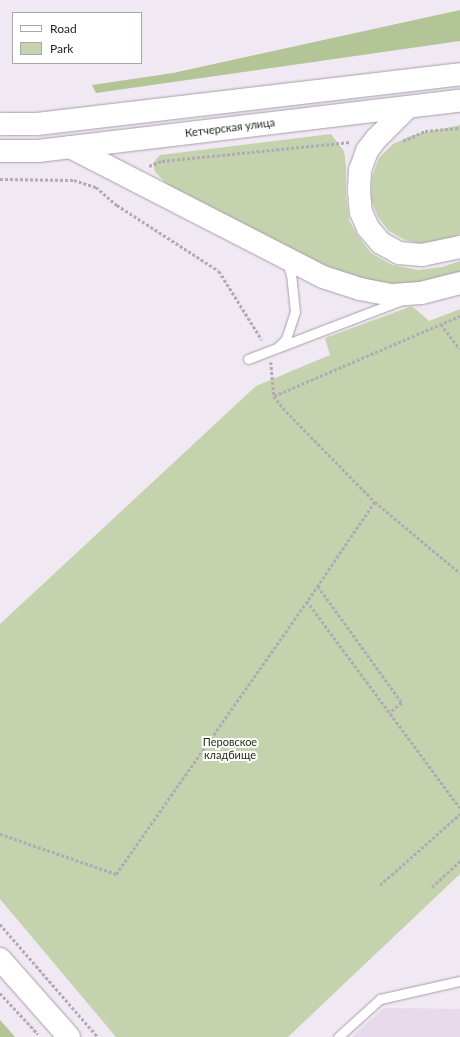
<!DOCTYPE html>
<html>
<head>
<meta charset="utf-8">
<style>
  body { margin:0 }
  #map { position:relative; width:460px; height:1037px; overflow:hidden; background:#f0e8f2; font-family:Lato,sans-serif }
  div>[style] { position:absolute }
  .built>* { inset:0; background:#e7daea }
  .green>* { inset:0; background:#c4d3ad }
  .forest>* { inset:0; background:#b3c597 }
  .path>* { height:2.5px; margin-top:-1.25px; transform-origin:0; background:repeating-linear-gradient(90deg,#b1abb3 0 3px,transparent 0 5px) }
  .roads { filter:drop-shadow(0 0 1px #a69ea8) drop-shadow(0 0 1px #a69ea8) }
  .lane>* { height:9px; margin:-4.5px; padding:0 4.5px; transform-origin:4.5px; border-radius:4.5px; background:#fff }
  .secondary>* { height:22px; margin:-11px; padding:0 11px; transform-origin:11px; border-radius:11px; background:#fff }
  span { translate:-50% -50%; white-space:nowrap; text-align:center; line-height:1.15; -webkit-text-stroke:4px #fff; paint-order:stroke }
  .street-label { font-size:11px; color:#262327 }
  .park-label { font-size:11px; color:#232e0b }
  .legend { position:absolute; left:12px; top:12px; width:130px; height:52px; box-sizing:border-box; background:#fff; border:1px solid #a8a7a9; margin:0; padding:5px 7px; list-style:none; font-size:12px; color:#262327 }
  .legend li { display:flex; align-items:center; gap:8px; height:20px }
  .legend b { width:20px; border:1px solid #a8a7a9 }
</style>
</head>
<body>
<div id="map">
  <div class="built">
    <i style="clip-path:polygon(384px 1008px,460px 1009px,460px 1037px,352px 1037px)"></i>
  </div>
  <div class="green">
    <i style="clip-path:polygon(460px 125px,460px 234px,446px 239px,419px 243px,405px 240px,389px 231px,378px 217px,371px 200px,372px 177px,379px 158px,393px 144px,413px 135px)"></i>
    <i style="clip-path:polygon(331px 134px,344px 151px,346px 166px,346px 195px,349px 220px,358px 236px,371px 253px,392px 265px,418px 270px,442px 267px,460px 261px,460px 273px,419px 283px,396px 285px,364px 281px,328px 269px,167px 184px,155px 172px,153px 163px,160px 155px)"></i>
    <i style="clip-path:polygon(412px 306px,429px 321px,460px 309px,460px 874px,288px 1037px,116px 1037px,0 899px,0 624px,256px 386px,330px 355px,325px 338px)"></i>
  </div>
  <div class="forest">
    <i style="clip-path:polygon(460px 10px,460px 41px,96px 93px,92px 85px,173px 73px)"></i>
    <i style="clip-path:polygon(0 1020px,15px 1037px,0 1037px)"></i>
  </div>
  <div class="path">
    <i style="left:403px;top:141px;width:24px;rotate:-24deg"></i>
    <i style="left:425px;top:131px;width:35px;rotate:-5deg"></i>
    <i style="left:149px;top:166px;width:14px;rotate:-21deg"></i>
    <i style="left:162px;top:161px;width:189px;rotate:-5.8deg"></i>
    <i style="left:0;top:179px;width:74px;rotate:0.8deg"></i>
    <i style="left:74px;top:180px;width:23px;rotate:18deg"></i>
    <i style="left:96px;top:187px;width:28px;rotate:41deg"></i>
    <i style="left:117px;top:205px;width:121px;rotate:32.9deg"></i>
    <i style="left:219px;top:271px;width:81px;rotate:58.1deg"></i>
    <i style="left:441px;top:324px;width:31px;rotate:53deg"></i>
    <i style="left:271px;top:362px;width:34px;rotate:85deg"></i>
    <i style="left:274px;top:396px;width:15px;rotate:53deg"></i>
    <i style="left:283px;top:408px;width:132px;rotate:45.6deg"></i>
    <i style="left:375px;top:502px;width:102px;rotate:124.2deg"></i>
    <i style="left:318px;top:586px;width:144px;rotate:54.3deg"></i>
    <i style="left:402px;top:703px;width:16px;rotate:142deg"></i>
    <i style="left:274px;top:396px;width:202px;rotate:-23.3deg"></i>
    <i style="left:375px;top:502px;width:111px;rotate:39.9deg"></i>
    <i style="left:307px;top:601px;width:257px;rotate:53.5deg"></i>
    <i style="left:0;top:834px;width:123px;rotate:19deg"></i>
    <i style="left:116px;top:874px;width:352px;rotate:-55deg"></i>
    <i style="left:380px;top:885px;width:107px;rotate:-41.6deg"></i>
    <i style="left:432px;top:887px;width:38px;rotate:-43deg"></i>
    <i style="left:0;top:924px;width:150px;rotate:49.1deg"></i>
    <i style="left:0;top:993px;width:56px;rotate:47.2deg"></i>
  </div>
  <div class="roads">
    <div class="lane">
      <i style="left:279px;top:346px;width:10px;rotate:-45deg"></i>
      <i style="left:286px;top:339px;width:28px;rotate:-72deg"></i>
      <i style="left:295px;top:312px;width:37px;rotate:-96deg"></i>
      <i style="left:291px;top:275px;width:13px;rotate:-108deg"></i>
      <i style="left:248px;top:359px;width:162px;rotate:-21deg"></i>
      <i style="left:338px;top:1037px;width:57px;rotate:-42.1deg"></i>
      <i style="left:380px;top:999px;width:82px;rotate:-12.7deg"></i>
    </div>
    <div class="secondary">
      <i style="left:408px;top:107px;width:45px;rotate:135deg"></i>
      <i style="left:376px;top:139px;width:15px;rotate:127deg"></i>
      <i style="left:367px;top:151px;width:20px;rotate:110deg"></i>
      <i style="left:360px;top:170px;width:21px;rotate:93deg"></i>
      <i style="left:359px;top:191px;width:21px;rotate:85deg"></i>
      <i style="left:361px;top:212px;width:17px;rotate:66deg"></i>
      <i style="left:368px;top:228px;width:20px;rotate:49deg"></i>
      <i style="left:381px;top:243px;width:21px;rotate:29deg"></i>
      <i style="left:399px;top:253px;width:23px;rotate:5deg"></i>
      <i style="left:422px;top:255px;width:39px;rotate:-12deg"></i>
      <i style="left:0;top:124px;width:37px"></i>
      <i style="left:37px;top:124px;width:426px;rotate:-6.7deg"></i>
      <i style="left:70px;top:147px;width:284px;rotate:27.2deg"></i>
      <i style="left:323px;top:277px;width:39px;rotate:18deg"></i>
      <i style="left:360px;top:289px;width:33px;rotate:11deg"></i>
      <i style="left:392px;top:295px;width:29px;rotate:-4deg"></i>
      <i style="left:421px;top:293px;width:40px;rotate:-14.4deg"></i>
      <i style="left:0;top:151px;width:38px"></i>
      <i style="left:38px;top:151px;width:425px;rotate:-6.8deg"></i>
      <i style="left:0;top:959px;width:104px;rotate:48.5deg"></i>
    </div>
  </div>
  <div class="street-label">
    <span style="left:230px;top:128px;rotate:-7deg">Кетчерская улица</span>
  </div>
  <div class="park-label">
    <span style="left:230px;top:749px">Перовское<br>кладбище</span>
  </div>
  <ul class="legend">
  <li><b style="height:5px;background:#fff"></b>Road</li>
  <li><b style="height:11px;background:#c4d3ad"></b>Park</li>
  </ul>
</div>
</body>
</html>
